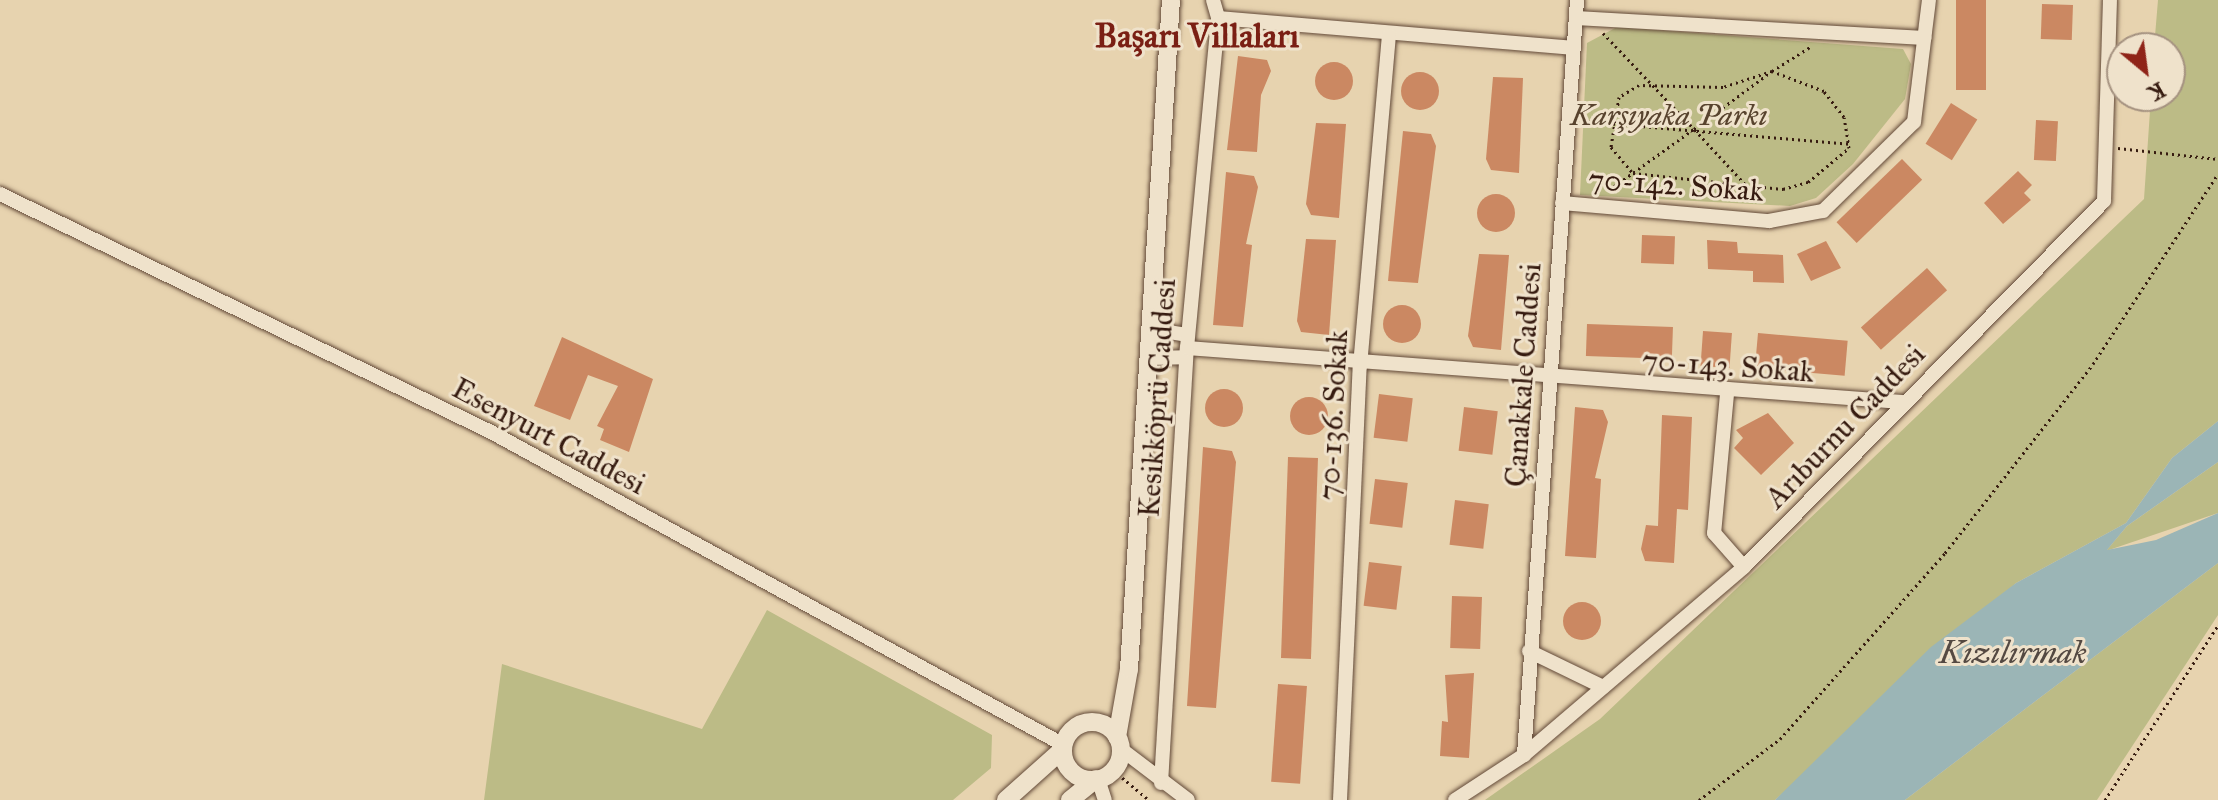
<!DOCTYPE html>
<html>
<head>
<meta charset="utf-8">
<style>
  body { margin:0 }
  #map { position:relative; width:2218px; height:800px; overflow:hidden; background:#e7d3af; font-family:"IM FELL Great Primer",serif }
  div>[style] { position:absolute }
  .green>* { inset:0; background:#bcbb86 }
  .water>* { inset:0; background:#9bb5b6 }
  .building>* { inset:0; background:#cb8862; transform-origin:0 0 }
  .round { border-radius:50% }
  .path>* { height:3px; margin-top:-1.5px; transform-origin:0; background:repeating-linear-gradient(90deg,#361b10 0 2px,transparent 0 6px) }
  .roads { filter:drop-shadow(0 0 2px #624938) drop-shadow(0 0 2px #624938) }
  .minor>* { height:14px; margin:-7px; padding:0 7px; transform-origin:7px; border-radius:7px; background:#efe2cb }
  .tertiary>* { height:18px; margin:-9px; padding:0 9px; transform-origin:9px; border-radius:9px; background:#efe2cb }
  .tertiary>.ring { margin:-9px; padding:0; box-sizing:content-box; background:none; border:18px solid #efe2cb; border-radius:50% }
  span { translate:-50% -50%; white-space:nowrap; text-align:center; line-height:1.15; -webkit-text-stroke:6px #efe2cb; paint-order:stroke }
  .park-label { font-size:30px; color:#58432e; font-style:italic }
  .street-label { font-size:30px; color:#361b10 }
  .water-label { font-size:32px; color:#544942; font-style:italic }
  .quarter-label { font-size:34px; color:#7a1f14; font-weight:700 }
  .north { position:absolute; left:2106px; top:32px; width:80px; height:80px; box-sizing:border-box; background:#efe2cb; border:2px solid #a59280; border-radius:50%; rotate:151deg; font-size:22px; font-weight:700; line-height:32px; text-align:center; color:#361b10 }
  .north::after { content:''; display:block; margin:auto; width:28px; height:36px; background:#8f2418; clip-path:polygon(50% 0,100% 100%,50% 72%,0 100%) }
</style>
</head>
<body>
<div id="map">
  <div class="green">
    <i style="clip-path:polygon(2158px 0,2218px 0,2218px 421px,2172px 458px,2126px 523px,2016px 583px,1775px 800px,1485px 800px,1600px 719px,2144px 199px,2151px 96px,2170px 96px,2170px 48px,2154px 48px)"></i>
    <i style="clip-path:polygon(1617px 27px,1903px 49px,1911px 64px,1905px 99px,1853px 164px,1816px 198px,1790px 206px,1580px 195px,1587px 43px)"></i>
    <i style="clip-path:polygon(2218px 462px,2218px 513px,2106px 551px,2127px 526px)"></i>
    <i style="clip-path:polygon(2218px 563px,2218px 615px,2097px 800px,1905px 800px)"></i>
    <i style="clip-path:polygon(767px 610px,992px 735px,991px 768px,953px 800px,484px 800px,502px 664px,702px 729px)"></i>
  </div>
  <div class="water">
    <i style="clip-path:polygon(2218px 421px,2218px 462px,2127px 526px,2107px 550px,2156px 540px,2218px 513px,2218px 563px,1905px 800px,1775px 800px,1931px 647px,2016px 583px,2126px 523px,2172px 458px)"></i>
  </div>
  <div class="building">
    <i style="left:1956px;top:0;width:30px;height:90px"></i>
    <i style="left:2042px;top:4px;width:31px;height:35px;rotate:2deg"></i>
    <i style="clip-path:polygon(1238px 56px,1267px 60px,1271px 71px,1261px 95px,1257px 152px,1227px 150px)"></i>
    <i class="round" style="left:1315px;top:62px;width:38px;height:38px"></i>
    <i class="round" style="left:1401px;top:72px;width:38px;height:38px"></i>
    <i style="clip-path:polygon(1493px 77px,1523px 78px,1519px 173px,1491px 170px,1486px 159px)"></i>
    <i style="left:1951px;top:103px;width:31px;height:48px;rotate:32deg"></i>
    <i style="left:2036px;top:120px;width:22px;height:40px;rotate:3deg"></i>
    <i style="clip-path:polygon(1316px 123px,1346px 124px,1339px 218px,1311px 215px,1306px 204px)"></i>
    <i style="clip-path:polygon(1403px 131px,1431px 134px,1436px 146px,1418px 283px,1388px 281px)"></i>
    <i style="left:1902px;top:159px;width:29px;height:91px;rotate:46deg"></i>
    <i style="clip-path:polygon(2018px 171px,2032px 185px,2024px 193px,2031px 200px,2003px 224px,1984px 203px)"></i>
    <i style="clip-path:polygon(1226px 172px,1254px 176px,1258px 187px,1246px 244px,1252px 245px,1243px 327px,1213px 325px)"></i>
    <i class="round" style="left:1477px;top:194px;width:38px;height:38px"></i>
    <i style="left:1642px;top:235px;width:33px;height:28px;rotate:2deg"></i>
    <i style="clip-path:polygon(1306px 239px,1336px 240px,1329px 335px,1301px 332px,1297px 321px)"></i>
    <i style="clip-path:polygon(1707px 240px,1737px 242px,1738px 253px,1783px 255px,1784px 283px,1753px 282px,1753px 271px,1708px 269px)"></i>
    <i style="clip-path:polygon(1826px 241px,1841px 268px,1811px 281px,1797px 254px)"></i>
    <i style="clip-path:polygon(1479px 254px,1509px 255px,1501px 350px,1473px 347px,1468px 336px)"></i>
    <i style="left:1927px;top:268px;width:30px;height:89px;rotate:48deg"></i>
    <i class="round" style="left:1383px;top:305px;width:38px;height:38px"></i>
    <i style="left:1587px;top:324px;width:86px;height:32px;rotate:2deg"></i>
    <i style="left:1703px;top:331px;width:29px;height:35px;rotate:4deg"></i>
    <i style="left:1758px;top:333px;width:90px;height:35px;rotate:5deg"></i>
    <i style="clip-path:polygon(562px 337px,653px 379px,629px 452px,600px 440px,604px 429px,597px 426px,618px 386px,588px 375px,570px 420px,534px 406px)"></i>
    <i class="round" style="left:1205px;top:389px;width:38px;height:38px"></i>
    <i style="left:1379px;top:394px;width:34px;height:44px;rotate:7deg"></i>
    <i class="round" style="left:1290px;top:397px;width:38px;height:38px"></i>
    <i style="left:1464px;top:407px;width:34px;height:44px;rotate:7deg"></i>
    <i style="clip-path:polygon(1575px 407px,1603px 410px,1608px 422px,1595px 478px,1601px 479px,1596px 558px,1565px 556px)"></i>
    <i style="clip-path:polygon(1768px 413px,1794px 443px,1761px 475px,1734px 448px,1743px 438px,1736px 430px)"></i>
    <i style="clip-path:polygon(1662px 415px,1692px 417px,1688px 510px,1677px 509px,1674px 563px,1645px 561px,1641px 549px,1646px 525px,1658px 526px)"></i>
    <i style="clip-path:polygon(1203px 447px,1232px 451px,1236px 462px,1216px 708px,1187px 706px)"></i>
    <i style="left:1288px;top:457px;width:30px;height:201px;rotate:2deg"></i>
    <i style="left:1375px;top:479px;width:33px;height:45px;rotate:7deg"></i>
    <i style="left:1455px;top:500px;width:34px;height:45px;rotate:7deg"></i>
    <i style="left:1369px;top:562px;width:33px;height:44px;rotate:7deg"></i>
    <i style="left:1452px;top:596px;width:30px;height:52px;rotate:2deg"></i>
    <i class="round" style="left:1563px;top:602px;width:38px;height:38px"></i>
    <i style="clip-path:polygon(1474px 673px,1469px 758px,1440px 756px,1442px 721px,1448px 722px,1445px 675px)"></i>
    <i style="left:1278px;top:684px;width:29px;height:98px;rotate:4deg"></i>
  </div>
  <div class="path">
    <i style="left:1603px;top:33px;width:132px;rotate:46.5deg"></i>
    <i style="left:1772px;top:71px;width:52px;rotate:161.9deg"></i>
    <i style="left:1723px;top:87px;width:84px;rotate:-178.6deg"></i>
    <i style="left:1639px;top:85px;width:23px;rotate:149deg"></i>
    <i style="left:1619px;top:97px;width:51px;rotate:99.1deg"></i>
    <i style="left:1611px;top:147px;width:34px;rotate:50deg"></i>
    <i style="left:1633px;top:173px;width:151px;rotate:6.1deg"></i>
    <i style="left:1783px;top:189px;width:26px;rotate:-16deg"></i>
    <i style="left:1808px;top:182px;width:53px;rotate:-39.7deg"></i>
    <i style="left:1849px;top:148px;width:31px;rotate:-99deg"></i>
    <i style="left:1844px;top:117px;width:33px;rotate:-128deg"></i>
    <i style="left:1824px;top:91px;width:56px;rotate:-159deg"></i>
    <i style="left:1772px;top:71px;width:45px;rotate:-32.3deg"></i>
    <i style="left:1583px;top:121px;width:267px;rotate:4.9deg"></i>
    <i style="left:2118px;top:148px;width:101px;rotate:6.3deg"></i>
    <i style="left:1745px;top:184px;width:75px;rotate:-132.8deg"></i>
    <i style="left:1694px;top:129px;width:97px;rotate:-36.6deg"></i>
    <i style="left:1609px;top:190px;width:105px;rotate:-35.7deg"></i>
    <i style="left:1113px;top:770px;width:47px;rotate:39.8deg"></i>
    <i style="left:1699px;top:800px;width:101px;rotate:-37deg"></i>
    <i style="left:1780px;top:739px;width:249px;rotate:-48.4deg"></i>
    <i style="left:1945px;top:553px;width:240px;rotate:-51.9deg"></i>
    <i style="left:2093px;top:364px;width:227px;rotate:-56.7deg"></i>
    <i style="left:2105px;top:800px;width:208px;rotate:-57.1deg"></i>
  </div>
  <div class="roads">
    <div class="minor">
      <i style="left:1213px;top:0;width:19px;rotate:74deg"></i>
      <i style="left:1218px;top:18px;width:355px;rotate:4.8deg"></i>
      <i style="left:1576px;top:18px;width:349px;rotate:3.3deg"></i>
      <i style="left:0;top:194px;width:546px;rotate:25.86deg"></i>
      <i style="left:491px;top:432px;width:653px;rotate:28.65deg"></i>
      <i style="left:1562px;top:203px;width:208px;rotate:5deg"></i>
      <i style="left:1769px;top:221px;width:55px;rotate:-10.5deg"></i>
      <i style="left:1823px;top:211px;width:127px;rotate:-44.4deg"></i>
      <i style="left:1914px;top:122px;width:123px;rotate:-83deg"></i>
      <i style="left:1150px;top:329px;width:38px;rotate:9deg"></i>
      <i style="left:1187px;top:348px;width:717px;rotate:4.32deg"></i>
      <i style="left:1147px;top:358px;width:39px;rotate:-1deg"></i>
      <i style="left:1727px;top:394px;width:140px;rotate:95.3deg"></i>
      <i style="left:1714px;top:533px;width:45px;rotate:48.6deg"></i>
      <i style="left:1529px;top:651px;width:82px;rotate:25.9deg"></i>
      <i style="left:1121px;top:749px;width:84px;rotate:37.3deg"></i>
      <i style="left:1524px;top:755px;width:757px;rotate:-85.98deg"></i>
      <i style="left:1098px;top:779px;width:22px;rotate:72deg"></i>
      <i style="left:1161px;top:783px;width:436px;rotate:-86.6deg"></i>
      <i style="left:1187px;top:348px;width:331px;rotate:-84.6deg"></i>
      <i style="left:1340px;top:800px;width:434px;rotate:-87.4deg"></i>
      <i style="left:1360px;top:366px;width:332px;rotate:-85deg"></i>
      <i style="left:1455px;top:800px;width:82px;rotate:-33.1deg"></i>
      <i style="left:1524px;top:755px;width:289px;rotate:-40.5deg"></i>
      <i style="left:1744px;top:567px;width:513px;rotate:-45.47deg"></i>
      <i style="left:2104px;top:201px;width:201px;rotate:-88.3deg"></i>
    </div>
    <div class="tertiary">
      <i class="ring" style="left:1063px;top:722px;width:40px;height:40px"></i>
      <i style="left:1117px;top:737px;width:69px;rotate:-80deg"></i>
      <i style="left:1129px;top:669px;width:670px;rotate:-86.41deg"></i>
      <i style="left:1006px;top:800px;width:76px;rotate:-41.8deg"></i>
      <i style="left:1070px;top:800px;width:33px;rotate:-39deg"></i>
    </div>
  </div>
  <div class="park-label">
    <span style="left:1669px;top:115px">Karşıyaka Parkı</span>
  </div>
  <div class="street-label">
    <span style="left:1676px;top:185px;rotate:4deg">70-142. Sokak</span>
    <span style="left:1728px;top:366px;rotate:4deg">70-143. Sokak</span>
    <span style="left:1523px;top:375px;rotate:-86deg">Çanakkale Caddesi</span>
    <span style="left:1157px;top:398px;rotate:-86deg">Kesikköprü Caddesi</span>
    <span style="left:1333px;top:415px;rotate:-87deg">70-136. Sokak</span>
    <span style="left:1845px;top:426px;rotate:-46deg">Arıburnu Caddesi</span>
    <span style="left:549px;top:436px;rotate:28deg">Esenyurt Caddesi</span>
  </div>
  <div class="water-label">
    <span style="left:2013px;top:653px">Kızılırmak</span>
  </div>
  <div class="quarter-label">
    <span style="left:1197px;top:36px">Başarı Villaları</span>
  </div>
  <div class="north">K</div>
</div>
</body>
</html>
